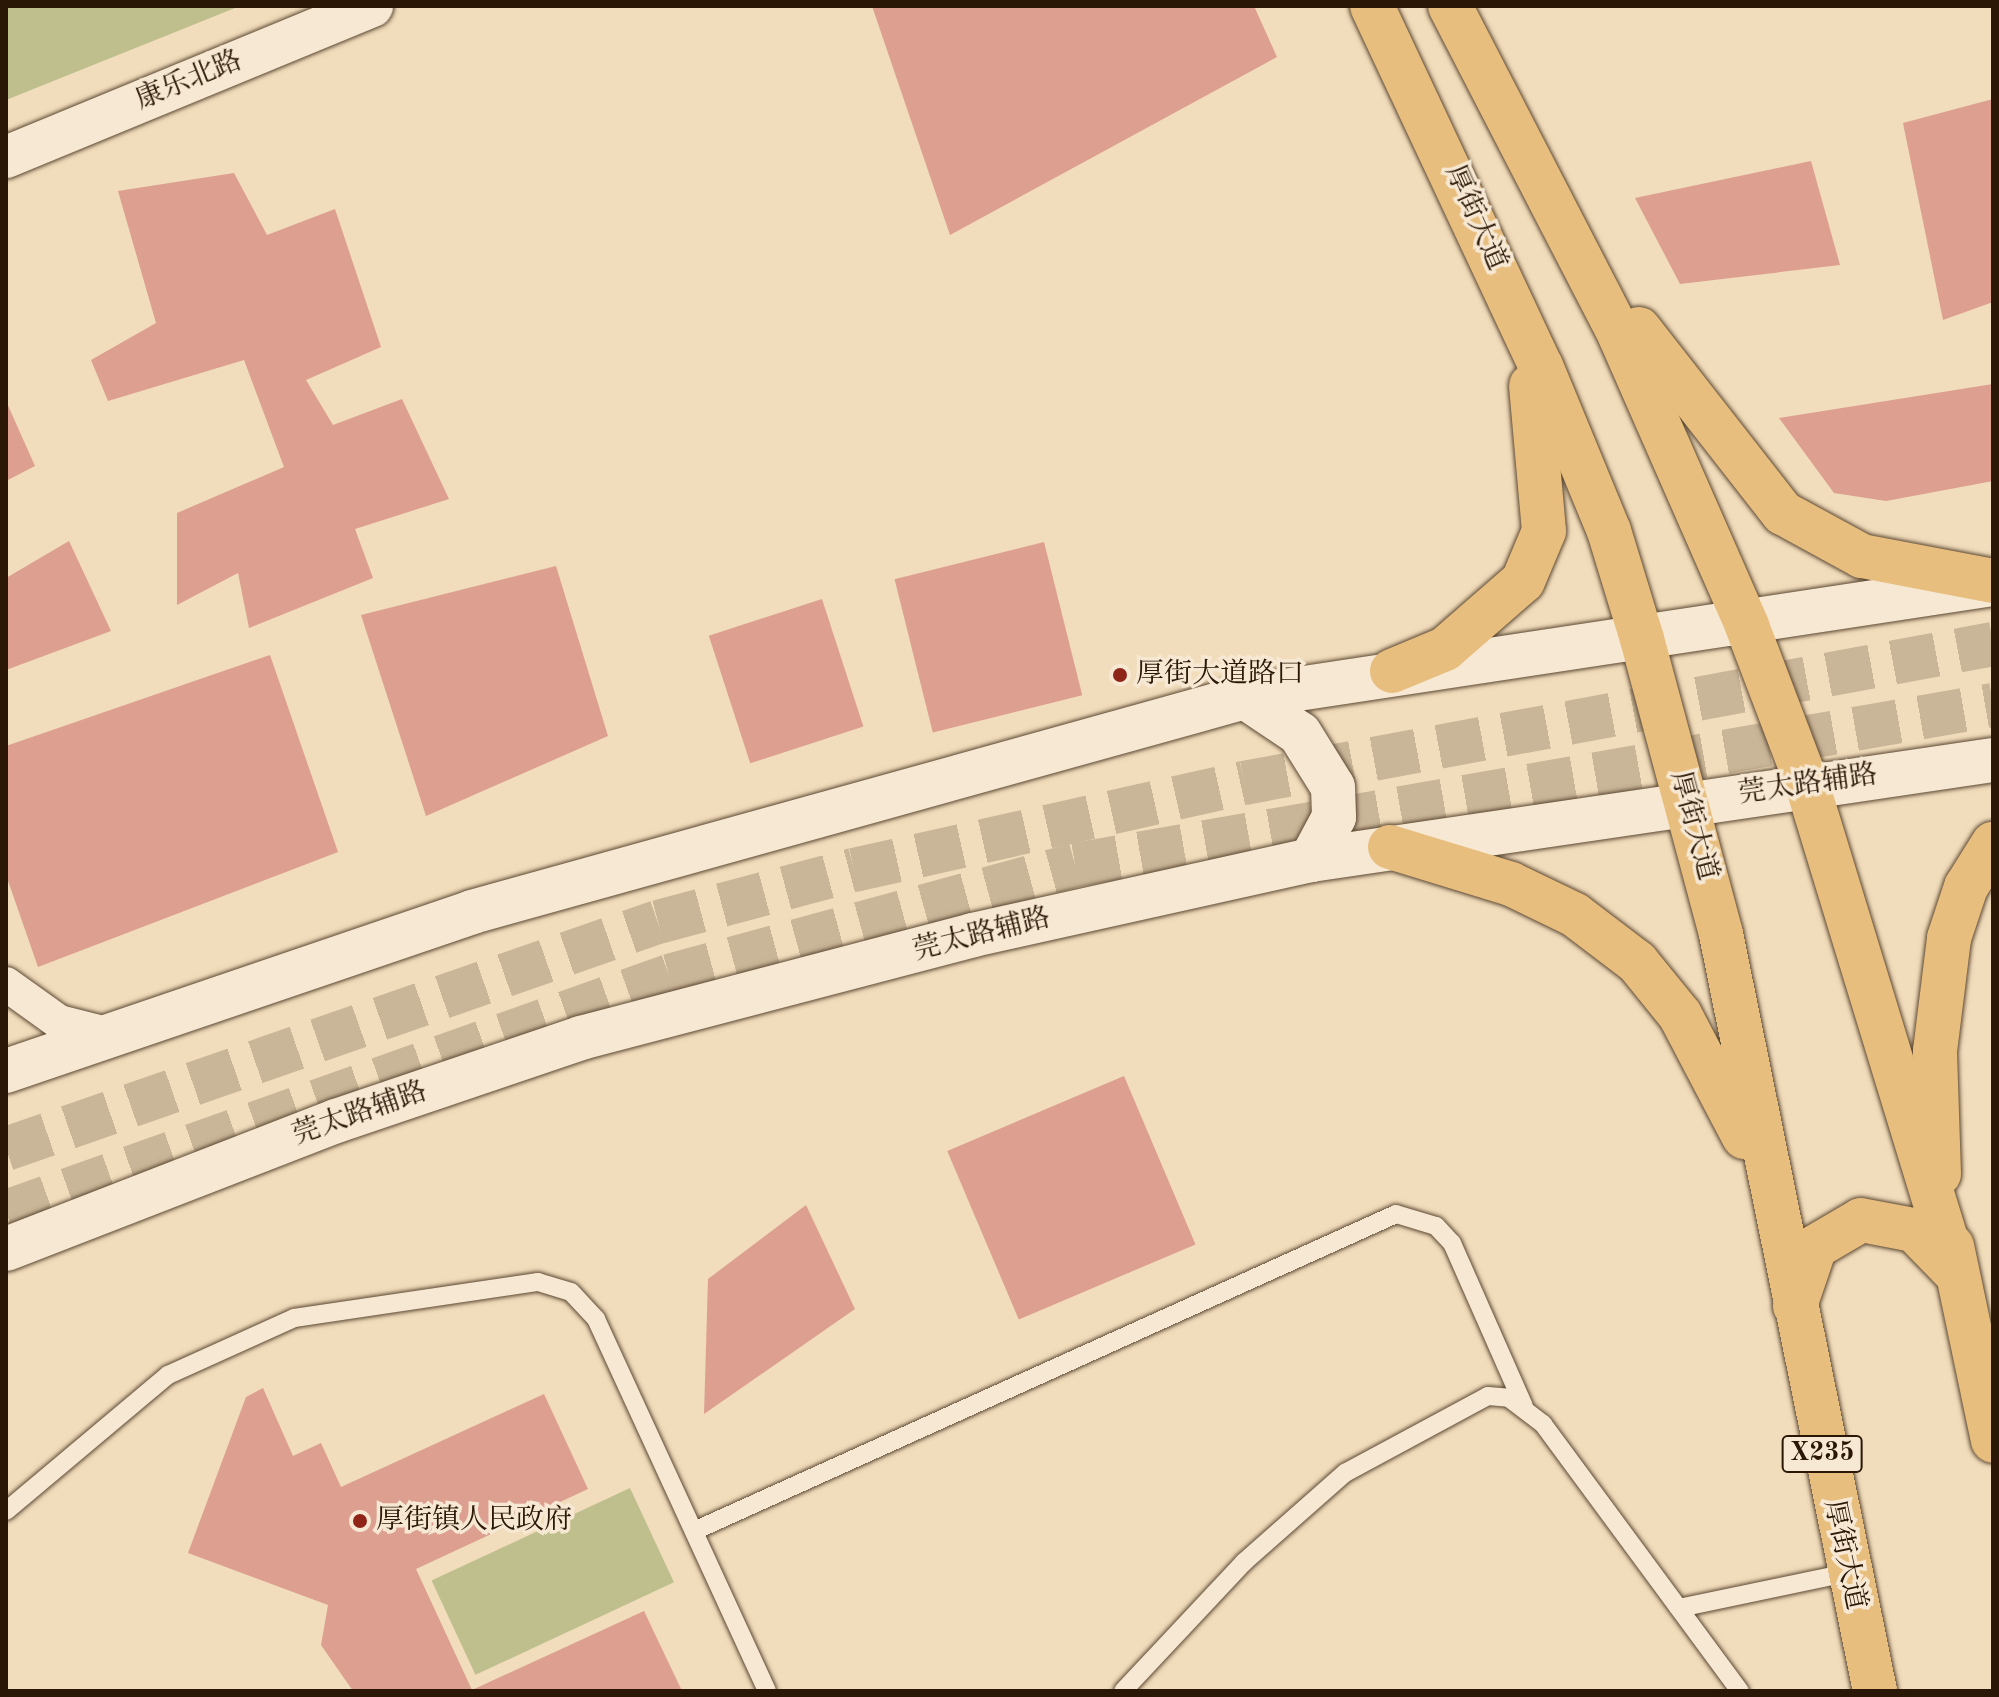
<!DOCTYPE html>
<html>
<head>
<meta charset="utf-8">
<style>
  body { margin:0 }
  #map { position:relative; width:1999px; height:1697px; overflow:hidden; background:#f1dcbb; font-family:"Old Standard TT","Noto Serif SC",serif }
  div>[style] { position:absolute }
  .green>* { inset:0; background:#bebf8d; transform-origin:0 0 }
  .building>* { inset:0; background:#dc9f90; transform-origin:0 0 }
  .primary-tunnel>* { height:44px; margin-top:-22px; transform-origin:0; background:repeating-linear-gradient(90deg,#c9b597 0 44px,transparent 0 66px) }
  .roads { filter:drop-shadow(0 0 2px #5c4833) drop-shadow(0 0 2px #5c4833) }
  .service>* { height:18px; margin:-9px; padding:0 9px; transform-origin:9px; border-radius:9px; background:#f6e8d3 }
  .minor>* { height:34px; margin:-17px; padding:0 17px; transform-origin:17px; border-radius:17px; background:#f6e8d3 }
  .tertiary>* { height:42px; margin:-21px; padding:0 21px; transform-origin:21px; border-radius:21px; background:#f6e8d3 }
  .secondary>* { height:44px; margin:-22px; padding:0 22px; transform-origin:22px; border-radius:22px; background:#f6e8d3 }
  .primary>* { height:44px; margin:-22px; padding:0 22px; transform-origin:22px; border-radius:22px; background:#e8be7e }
  .dots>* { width:22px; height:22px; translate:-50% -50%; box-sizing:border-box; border:4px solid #f6e8d3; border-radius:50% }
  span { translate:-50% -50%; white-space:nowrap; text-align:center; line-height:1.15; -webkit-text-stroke:7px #f6e8d3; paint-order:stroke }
  .shield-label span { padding:2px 6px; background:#f6e8d3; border:2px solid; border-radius:6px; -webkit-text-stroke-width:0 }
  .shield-label { font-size:26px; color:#2a1706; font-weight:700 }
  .street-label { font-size:28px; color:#2a1706 }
  .poi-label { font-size:28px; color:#2a1706 }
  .left { translate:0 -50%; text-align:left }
  .frame { position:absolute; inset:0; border:8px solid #2a1706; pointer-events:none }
</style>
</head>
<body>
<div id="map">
  <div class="green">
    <i style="clip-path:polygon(6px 6px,240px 6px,6px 100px)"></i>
    <i style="left:630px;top:1488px;width:104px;height:219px;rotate:65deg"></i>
  </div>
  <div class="building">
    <i style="clip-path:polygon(872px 6px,1254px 6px,1277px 57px,950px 235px)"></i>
    <i style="clip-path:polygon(1993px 99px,1993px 302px,1943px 320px,1903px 123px)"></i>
    <i style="clip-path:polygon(1811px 161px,1840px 265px,1680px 284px,1635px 198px)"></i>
    <i style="clip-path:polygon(234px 173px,267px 235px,335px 209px,381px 347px,306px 380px,333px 425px,402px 399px,449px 499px,355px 529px,373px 578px,249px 628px,238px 573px,177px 605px,177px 513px,284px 467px,244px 360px,108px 401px,91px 360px,156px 323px,118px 191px)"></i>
    <i style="clip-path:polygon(1993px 384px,1993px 481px,1886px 501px,1834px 493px,1779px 418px)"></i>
    <i style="clip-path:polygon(6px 401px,35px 466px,6px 481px)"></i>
    <i style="clip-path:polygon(69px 541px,111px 631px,6px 670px,6px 578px)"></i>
    <i style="left:1044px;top:542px;width:158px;height:154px;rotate:76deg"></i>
    <i style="clip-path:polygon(556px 566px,608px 736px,426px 816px,361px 615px)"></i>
    <i style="left:822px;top:599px;width:134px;height:119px;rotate:72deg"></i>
    <i style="clip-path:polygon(270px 655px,338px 852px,38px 967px,6px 875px,6px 746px)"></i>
    <i style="left:1124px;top:1076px;width:183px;height:192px;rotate:67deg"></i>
    <i style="clip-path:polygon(806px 1205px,855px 1309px,704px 1414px,708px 1279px)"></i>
    <i style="clip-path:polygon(263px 1388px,293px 1456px,321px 1443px,341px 1487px,544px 1394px,588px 1489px,416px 1569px,472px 1690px,644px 1611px,682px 1691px,353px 1691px,321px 1645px,328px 1605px,188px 1553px,246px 1397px)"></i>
  </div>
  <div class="primary-tunnel">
    <i style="left:6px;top:1149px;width:690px;rotate:-19.2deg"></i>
    <i style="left:658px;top:922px;width:203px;rotate:-14.9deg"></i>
    <i style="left:854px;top:870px;width:400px;rotate:-12.6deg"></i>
    <i style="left:1244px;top:783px;width:762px;rotate:-10.51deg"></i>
    <i style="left:6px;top:1212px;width:704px;rotate:-19.59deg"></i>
    <i style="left:669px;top:976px;width:421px;rotate:-15.3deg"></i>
    <i style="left:1075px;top:865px;width:932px;rotate:-9.89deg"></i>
  </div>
  <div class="roads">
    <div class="service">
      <i style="left:6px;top:1511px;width:212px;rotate:-40deg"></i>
      <i style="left:168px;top:1375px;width:138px;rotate:-24.3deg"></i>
      <i style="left:294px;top:1318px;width:247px;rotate:-8.4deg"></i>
      <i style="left:538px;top:1282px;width:34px;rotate:17deg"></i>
      <i style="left:571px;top:1292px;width:37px;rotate:47deg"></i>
      <i style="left:596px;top:1319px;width:409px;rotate:65.3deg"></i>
      <i style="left:694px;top:1531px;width:770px;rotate:-24.3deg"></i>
      <i style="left:1396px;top:1214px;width:42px;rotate:16.7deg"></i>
      <i style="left:1436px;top:1226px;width:23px;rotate:47deg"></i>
      <i style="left:1452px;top:1243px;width:178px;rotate:66.2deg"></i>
      <i style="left:1679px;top:1608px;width:171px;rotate:-11.8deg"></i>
      <i style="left:1123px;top:1691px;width:177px;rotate:-46.8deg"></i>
      <i style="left:1244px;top:1562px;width:135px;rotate:-41.4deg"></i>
      <i style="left:1345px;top:1473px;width:162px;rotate:-28.3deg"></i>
      <i style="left:1488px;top:1396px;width:21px;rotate:5deg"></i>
      <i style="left:1509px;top:1398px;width:43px;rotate:37.4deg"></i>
      <i style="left:1543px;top:1424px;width:332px;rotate:53.6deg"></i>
    </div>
    <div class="minor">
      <i style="left:6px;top:984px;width:65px;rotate:35.6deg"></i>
      <i style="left:59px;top:1022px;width:53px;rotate:14.3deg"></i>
    </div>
    <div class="tertiary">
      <i style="left:6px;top:157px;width:396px;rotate:-22.4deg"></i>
    </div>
    <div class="secondary">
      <i style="left:1245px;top:697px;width:66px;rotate:33.9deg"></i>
      <i style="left:1300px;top:734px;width:62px;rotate:58.1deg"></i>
      <i style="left:1333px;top:787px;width:30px;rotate:88deg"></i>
      <i style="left:1334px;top:817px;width:49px;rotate:118.1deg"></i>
      <i style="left:6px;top:1071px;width:492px;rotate:-18.8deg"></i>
      <i style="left:472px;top:912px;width:802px;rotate:-15.54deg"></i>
      <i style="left:1245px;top:697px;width:756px;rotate:-8.59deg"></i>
      <i style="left:6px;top:1249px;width:354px;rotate:-21.2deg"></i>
      <i style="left:336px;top:1121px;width:259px;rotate:-18.7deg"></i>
      <i style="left:581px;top:1038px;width:405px;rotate:-14.7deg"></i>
      <i style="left:973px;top:935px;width:346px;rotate:-12.5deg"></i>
      <i style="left:1311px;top:860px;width:689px;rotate:-8.34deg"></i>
    </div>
    <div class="primary">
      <i style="left:1372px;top:6px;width:398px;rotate:64.9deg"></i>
      <i style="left:1541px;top:366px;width:178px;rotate:67.6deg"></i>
      <i style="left:1609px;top:531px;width:113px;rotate:73deg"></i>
      <i style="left:1642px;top:639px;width:305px;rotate:75deg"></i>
      <i style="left:1721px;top:934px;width:773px;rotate:78.5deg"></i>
      <i style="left:1450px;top:6px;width:371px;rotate:62.7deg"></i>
      <i style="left:1620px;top:336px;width:317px;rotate:66.3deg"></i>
      <i style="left:1747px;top:626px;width:169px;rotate:69.2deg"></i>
      <i style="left:1807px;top:784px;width:513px;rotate:73.01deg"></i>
      <i style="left:1639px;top:329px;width:234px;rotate:52deg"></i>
      <i style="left:1783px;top:513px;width:90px;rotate:28.6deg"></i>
      <i style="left:1862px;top:556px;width:133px;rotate:10.8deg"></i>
      <i style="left:1392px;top:671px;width:57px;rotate:-22.5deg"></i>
      <i style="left:1445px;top:649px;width:103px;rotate:-41.1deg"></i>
      <i style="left:1523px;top:581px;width:54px;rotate:-67.2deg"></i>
      <i style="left:1544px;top:531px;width:146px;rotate:-95.1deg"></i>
      <i style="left:1390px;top:847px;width:127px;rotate:17deg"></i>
      <i style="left:1511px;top:884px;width:71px;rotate:25.8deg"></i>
      <i style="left:1575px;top:915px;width:78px;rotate:37.2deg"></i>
      <i style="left:1637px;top:962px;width:68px;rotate:50.9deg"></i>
      <i style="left:1680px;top:1015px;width:138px;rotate:62.3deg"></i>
      <i style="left:1939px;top:1174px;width:123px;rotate:-91.9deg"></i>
      <i style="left:1935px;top:1051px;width:114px;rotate:-82.9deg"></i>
      <i style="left:1949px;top:938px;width:54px;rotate:-71.6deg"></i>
      <i style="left:1966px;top:887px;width:51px;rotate:-57.9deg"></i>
      <i style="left:1952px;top:1246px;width:199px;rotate:78.1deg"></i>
      <i style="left:1795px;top:1306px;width:62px;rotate:-71.3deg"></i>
      <i style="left:1815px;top:1247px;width:53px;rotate:-30.4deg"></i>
      <i style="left:1861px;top:1220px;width:54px;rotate:10.7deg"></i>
      <i style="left:1914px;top:1230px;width:56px;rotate:45.7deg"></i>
    </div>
  </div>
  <div class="dots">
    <i style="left:1120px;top:675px;background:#8f2418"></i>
    <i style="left:360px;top:1521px;background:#8f2418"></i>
  </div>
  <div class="shield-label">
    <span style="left:1822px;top:1454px">X235</span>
  </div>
  <div class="street-label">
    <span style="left:189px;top:81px;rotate:-22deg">康乐北路</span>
    <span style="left:1475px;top:218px;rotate:66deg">厚街大道</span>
    <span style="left:1808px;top:785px;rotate:-8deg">莞太路辅路</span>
    <span style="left:1693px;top:826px;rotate:75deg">厚街大道</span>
    <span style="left:982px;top:935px;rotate:-14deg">莞太路辅路</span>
    <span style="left:360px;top:1114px;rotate:-19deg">莞太路辅路</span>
    <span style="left:1844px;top:1555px;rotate:78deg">厚街大道</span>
  </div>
  <div class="poi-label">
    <span class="left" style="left:1136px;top:675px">厚街大道路口</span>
    <span class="left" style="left:376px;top:1521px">厚街镇人民政府</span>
  </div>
  <div class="frame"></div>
</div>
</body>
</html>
